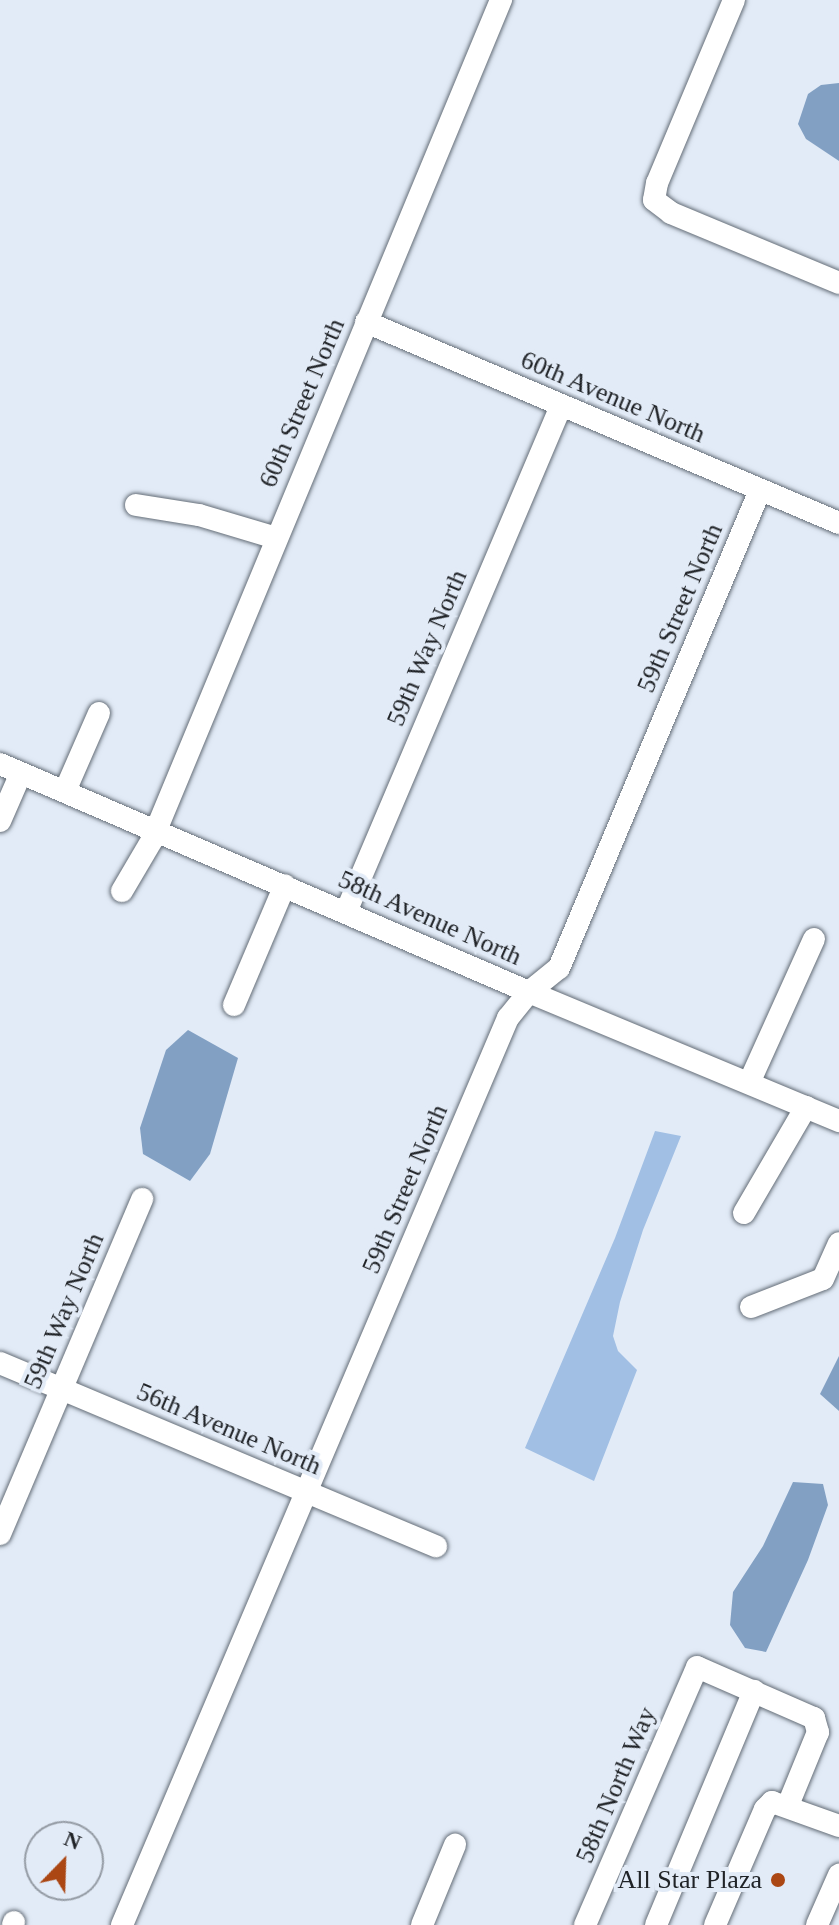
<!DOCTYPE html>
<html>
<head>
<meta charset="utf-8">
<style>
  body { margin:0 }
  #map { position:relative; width:839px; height:1925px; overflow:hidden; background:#e2ebf7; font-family:"Times New Roman",serif }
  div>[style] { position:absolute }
  .green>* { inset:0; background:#a1bfe4 }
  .water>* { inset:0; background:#82a0c3 }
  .roads { filter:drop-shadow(0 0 2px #646d77) drop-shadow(0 0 2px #646d77) }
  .minor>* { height:22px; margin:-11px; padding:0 11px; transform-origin:11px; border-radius:11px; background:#fff }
  .dots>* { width:22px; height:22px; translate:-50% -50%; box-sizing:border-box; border:4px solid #e2ebf7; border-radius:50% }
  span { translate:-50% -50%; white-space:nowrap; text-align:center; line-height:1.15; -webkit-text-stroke:8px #e2ebf7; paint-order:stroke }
  .street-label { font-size:26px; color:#202327 }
  .poi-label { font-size:26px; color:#202327 }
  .right { translate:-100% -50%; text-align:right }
  .north { position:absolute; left:24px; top:1821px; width:80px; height:80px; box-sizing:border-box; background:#e2ebf7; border:2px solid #949ba4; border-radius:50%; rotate:23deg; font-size:22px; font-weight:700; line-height:32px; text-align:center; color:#202327 }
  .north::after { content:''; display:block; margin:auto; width:28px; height:36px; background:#ab4714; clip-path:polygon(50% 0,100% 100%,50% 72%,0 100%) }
</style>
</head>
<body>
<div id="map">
  <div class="green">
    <i style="clip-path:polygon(655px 1131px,681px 1136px,643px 1230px,620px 1302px,613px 1336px,618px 1351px,637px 1370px,594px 1481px,525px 1448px,615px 1238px)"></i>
  </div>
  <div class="water">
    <i style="clip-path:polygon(839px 83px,839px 161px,806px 139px,798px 124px,808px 94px,821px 85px)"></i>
    <i style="clip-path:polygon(188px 1030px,238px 1058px,210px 1154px,190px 1181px,143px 1154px,140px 1128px,166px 1050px)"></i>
    <i style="clip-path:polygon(839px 1356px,839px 1411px,820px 1394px)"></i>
    <i style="clip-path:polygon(793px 1482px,823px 1484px,828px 1505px,808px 1560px,766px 1652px,745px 1648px,730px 1625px,733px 1592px,763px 1546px)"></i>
  </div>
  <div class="roads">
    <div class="minor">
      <i style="left:734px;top:0;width:199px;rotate:112.8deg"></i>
      <i style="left:657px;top:183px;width:17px;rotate:100deg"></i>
      <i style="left:654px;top:200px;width:21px;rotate:37deg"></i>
      <i style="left:671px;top:213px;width:182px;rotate:22.6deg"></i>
      <i style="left:366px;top:322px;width:514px;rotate:23.02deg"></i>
      <i style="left:136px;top:505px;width:64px;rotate:9deg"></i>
      <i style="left:199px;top:515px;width:80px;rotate:16.6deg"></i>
      <i style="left:0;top:764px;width:576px;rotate:23.32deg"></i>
      <i style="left:529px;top:992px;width:336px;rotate:22.6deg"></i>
      <i style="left:65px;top:791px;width:85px;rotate:-66.4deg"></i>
      <i style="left:0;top:821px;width:52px;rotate:-66.4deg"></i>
      <i style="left:122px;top:891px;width:59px;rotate:-59.5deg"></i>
      <i style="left:152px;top:840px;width:910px;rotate:-67.44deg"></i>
      <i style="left:346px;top:912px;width:550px;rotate:-66.98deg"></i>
      <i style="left:234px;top:1005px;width:130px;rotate:-67deg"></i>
      <i style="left:749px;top:1083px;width:158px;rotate:-65.7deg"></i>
      <i style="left:744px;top:1213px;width:123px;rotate:-59.7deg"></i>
      <i style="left:751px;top:1307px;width:77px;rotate:-21.3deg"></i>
      <i style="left:823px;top:1279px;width:39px;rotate:-66deg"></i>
      <i style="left:0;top:1363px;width:473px;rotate:22.8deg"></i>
      <i style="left:0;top:1534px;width:364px;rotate:-67deg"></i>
      <i style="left:13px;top:1925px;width:3px;rotate:-72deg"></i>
      <i style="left:122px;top:1925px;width:986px;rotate:-66.95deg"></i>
      <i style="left:508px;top:1018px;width:33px;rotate:-51deg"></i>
      <i style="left:529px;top:992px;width:38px;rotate:-39deg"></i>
      <i style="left:559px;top:968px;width:519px;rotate:-67.19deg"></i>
      <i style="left:422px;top:1925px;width:87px;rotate:-67.6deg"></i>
      <i style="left:585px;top:1925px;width:281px;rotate:-66.5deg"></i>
      <i style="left:697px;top:1667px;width:128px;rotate:23.6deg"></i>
      <i style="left:814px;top:1718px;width:15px;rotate:74deg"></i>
      <i style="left:818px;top:1732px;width:79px;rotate:112.3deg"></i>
      <i style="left:656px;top:1925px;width:254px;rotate:-67.3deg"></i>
      <i style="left:715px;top:1925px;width:126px;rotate:-66.7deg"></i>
      <i style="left:765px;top:1809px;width:10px;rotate:-45deg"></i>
      <i style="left:772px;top:1802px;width:71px;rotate:19.7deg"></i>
      <i style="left:817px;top:1925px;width:55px;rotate:-66.3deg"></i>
    </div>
  </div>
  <div class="dots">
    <i style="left:778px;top:1880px;background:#ab4714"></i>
  </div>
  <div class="street-label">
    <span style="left:613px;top:397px;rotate:23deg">60th Avenue North</span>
    <span style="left:302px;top:403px;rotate:-67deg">60th Street North</span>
    <span style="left:680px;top:608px;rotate:-67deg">59th Street North</span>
    <span style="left:427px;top:648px;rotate:-67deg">59th Way North</span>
    <span style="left:430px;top:918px;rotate:24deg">58th Avenue North</span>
    <span style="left:405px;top:1189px;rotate:-67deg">59th Street North</span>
    <span style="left:64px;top:1311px;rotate:-67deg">59th Way North</span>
    <span style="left:229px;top:1429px;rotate:23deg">56th Avenue North</span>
    <span style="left:616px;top:1785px;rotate:-67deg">58th North Way</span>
  </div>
  <div class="poi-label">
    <span class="right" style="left:762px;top:1880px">All Star Plaza</span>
  </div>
  <div class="north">N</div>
</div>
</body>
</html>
